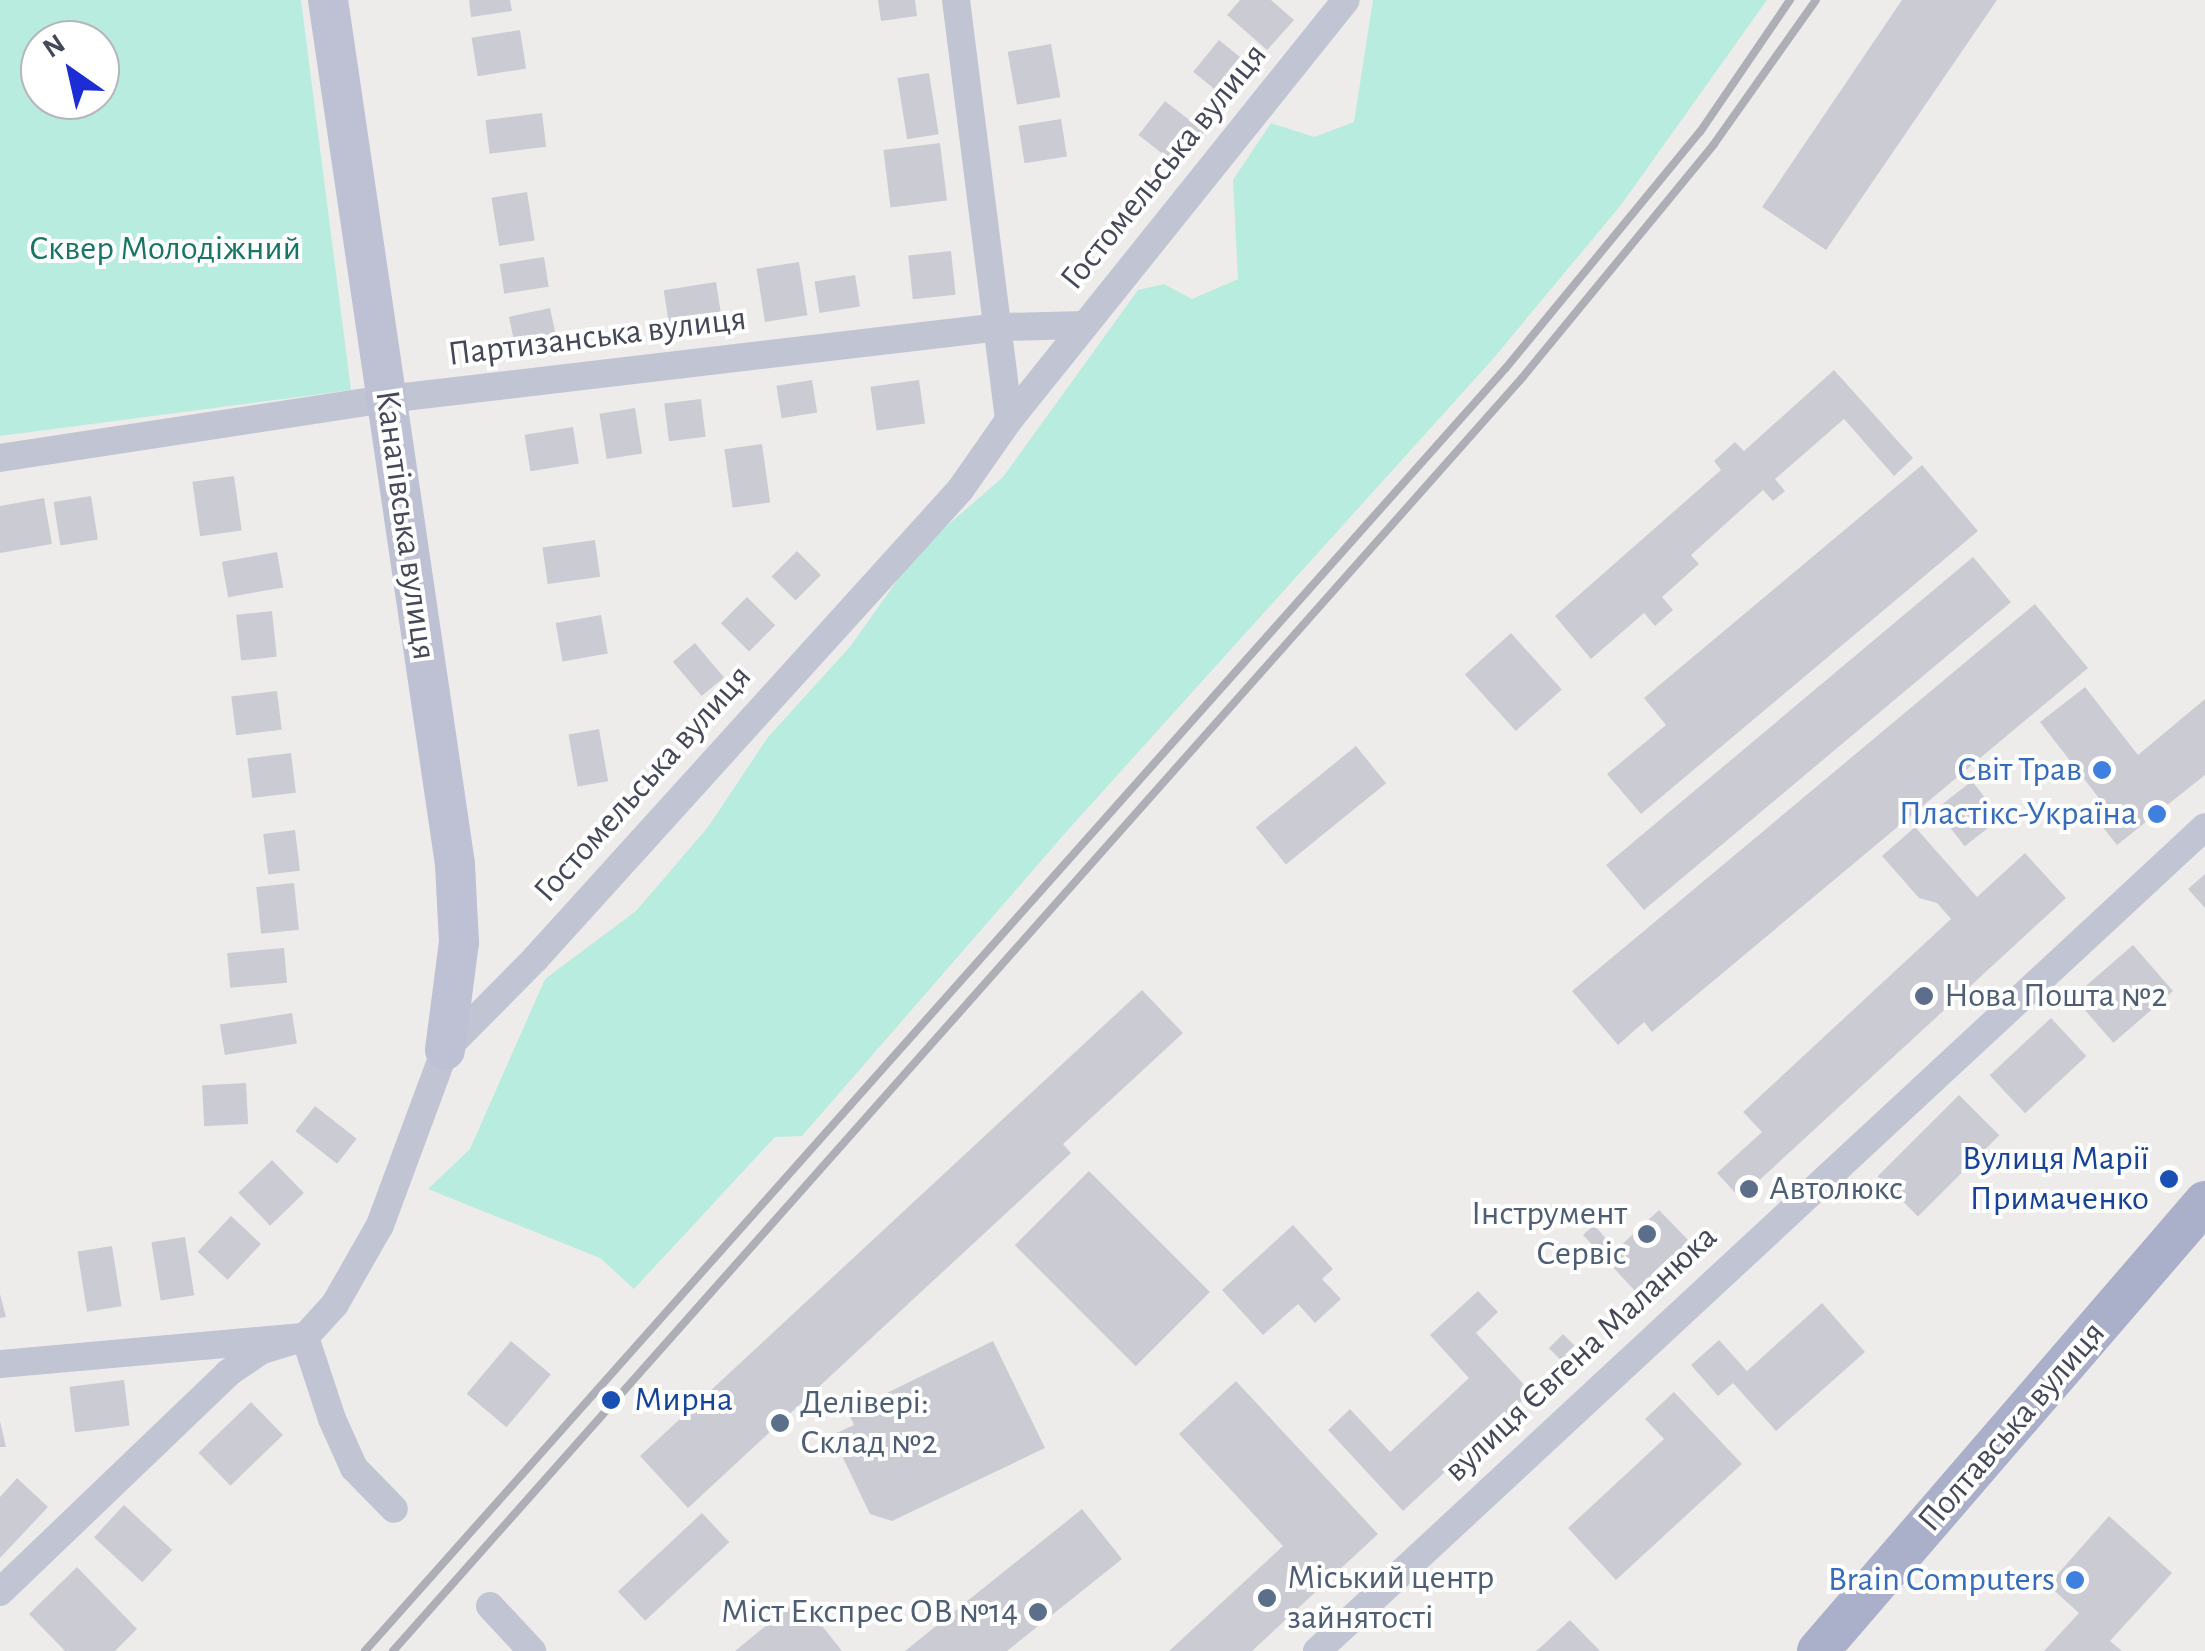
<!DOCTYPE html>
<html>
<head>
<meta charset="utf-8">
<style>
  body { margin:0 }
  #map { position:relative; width:2205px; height:1651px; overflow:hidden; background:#eeeceb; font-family:"Alegreya Sans",sans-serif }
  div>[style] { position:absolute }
  .green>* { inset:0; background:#b8ecde }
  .building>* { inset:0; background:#cbccd3; transform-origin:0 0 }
  .street>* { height:28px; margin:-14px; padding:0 14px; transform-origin:14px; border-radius:14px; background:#c1c5d3 }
  .secondary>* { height:40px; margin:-20px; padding:0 20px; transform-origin:20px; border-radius:20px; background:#bec1d4 }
  .primary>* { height:42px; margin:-21px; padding:0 21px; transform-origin:21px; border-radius:21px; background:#abb0ca }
  .rail>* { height:8px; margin:-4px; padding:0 4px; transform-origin:4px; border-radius:4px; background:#adaeb6 }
  .dots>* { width:28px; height:28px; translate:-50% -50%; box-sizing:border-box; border:5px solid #fff; border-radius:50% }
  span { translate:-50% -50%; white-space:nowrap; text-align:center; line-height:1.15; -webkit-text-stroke:8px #fff; paint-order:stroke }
  .street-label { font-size:35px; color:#444858 }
  .park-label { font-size:35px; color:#187667 }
  .shop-label { font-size:35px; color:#366cbe }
  .right { translate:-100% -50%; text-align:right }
  .service-label { font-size:35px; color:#4e5e75 }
  .left { translate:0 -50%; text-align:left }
  .transit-label { font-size:35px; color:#164399 }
  .north { position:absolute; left:20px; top:20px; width:100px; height:100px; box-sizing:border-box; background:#fff; border:2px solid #b4b6bc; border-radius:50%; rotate:326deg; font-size:28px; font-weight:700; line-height:40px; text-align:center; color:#444858 }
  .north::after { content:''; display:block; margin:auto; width:35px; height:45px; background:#1c2dd6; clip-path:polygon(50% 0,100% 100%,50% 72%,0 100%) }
</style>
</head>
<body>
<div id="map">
  <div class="green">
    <i style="clip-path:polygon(evenodd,0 0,301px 0,351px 390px,0 436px,0 0,40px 40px,100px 40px,100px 100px,40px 100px,40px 40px)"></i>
    <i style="clip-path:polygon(1373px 0,1767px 0,1621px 205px,1492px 360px,1067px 831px,802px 1136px,775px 1137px,634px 1289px,600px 1258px,428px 1189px,470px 1149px,545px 979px,636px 911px,708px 827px,768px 737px,849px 648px,919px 550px,1003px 477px,1138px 290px,1164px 284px,1192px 299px,1238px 279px,1233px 180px,1271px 123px,1314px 137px,1354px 122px)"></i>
  </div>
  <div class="building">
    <i style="clip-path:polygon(469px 0,510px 0,512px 11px,471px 17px)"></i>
    <i style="clip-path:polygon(878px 0,915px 0,917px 16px,881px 21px)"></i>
    <i style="clip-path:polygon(1240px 0,1271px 0,1294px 20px,1267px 50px,1227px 15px)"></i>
    <i style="clip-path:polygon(1902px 0,1997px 0,1826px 250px,1762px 207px)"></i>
    <i style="left:520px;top:30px;width:39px;height:49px;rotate:81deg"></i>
    <i style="left:1219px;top:40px;width:45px;height:41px;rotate:39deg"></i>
    <i style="left:1051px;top:44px;width:54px;height:44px;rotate:80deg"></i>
    <i style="left:929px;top:73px;width:62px;height:32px;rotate:81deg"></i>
    <i style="left:1165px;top:101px;width:50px;height:43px;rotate:38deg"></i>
    <i style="left:542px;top:113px;width:34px;height:57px;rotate:83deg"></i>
    <i style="left:1061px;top:119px;width:38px;height:43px;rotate:81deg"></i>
    <i style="left:940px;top:143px;width:58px;height:57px;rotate:83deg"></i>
    <i style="left:527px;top:192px;width:49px;height:36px;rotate:81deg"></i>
    <i style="left:951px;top:251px;width:44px;height:43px;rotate:84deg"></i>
    <i style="left:544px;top:257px;width:30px;height:45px;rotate:81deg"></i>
    <i style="left:799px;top:262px;width:54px;height:43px;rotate:81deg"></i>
    <i style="left:855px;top:275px;width:32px;height:41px;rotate:81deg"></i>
    <i style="left:716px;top:282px;width:46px;height:53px;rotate:81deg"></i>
    <i style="left:550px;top:308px;width:35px;height:42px;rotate:78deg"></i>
    <i style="clip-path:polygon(1834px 370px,1913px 458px,1894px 476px,1844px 419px,1775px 479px,1785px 491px,1773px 501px,1763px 490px,1691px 555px,1699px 564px,1662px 597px,1673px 610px,1655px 626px,1644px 613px,1591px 659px,1555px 616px,1721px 470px,1714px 461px,1735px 442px,1744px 451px)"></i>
    <i style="left:812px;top:380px;width:33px;height:36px;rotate:81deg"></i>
    <i style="left:919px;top:380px;width:44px;height:49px;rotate:82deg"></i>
    <i style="left:701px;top:399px;width:38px;height:37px;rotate:83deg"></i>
    <i style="left:635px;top:408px;width:46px;height:36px;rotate:81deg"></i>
    <i style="left:573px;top:427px;width:37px;height:49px;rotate:81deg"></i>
    <i style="left:762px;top:444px;width:59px;height:38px;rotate:82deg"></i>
    <i style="clip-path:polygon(1922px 465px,1978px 531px,1641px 814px,1607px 774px,1666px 725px,1644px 698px)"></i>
    <i style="left:234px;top:476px;width:55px;height:42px;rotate:82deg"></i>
    <i style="left:91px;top:496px;width:44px;height:38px;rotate:81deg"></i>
    <i style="clip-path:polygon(44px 498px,52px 544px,0 553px,0 506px)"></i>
    <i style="left:595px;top:540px;width:37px;height:53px;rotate:82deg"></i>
    <i style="left:797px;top:551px;width:34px;height:36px;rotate:45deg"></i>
    <i style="left:277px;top:552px;width:36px;height:56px;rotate:80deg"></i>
    <i style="left:1973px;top:557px;width:59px;height:479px;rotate:50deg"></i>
    <i style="left:747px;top:597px;width:40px;height:37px;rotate:45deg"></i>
    <i style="clip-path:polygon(2035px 604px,2088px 668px,1652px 1032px,1644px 1022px,1618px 1045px,1572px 991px)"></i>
    <i style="left:272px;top:611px;width:46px;height:36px;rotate:84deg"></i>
    <i style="left:601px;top:615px;width:39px;height:46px;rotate:80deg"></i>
    <i style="left:1511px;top:633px;width:76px;height:62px;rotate:48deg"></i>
    <i style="left:695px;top:643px;width:45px;height:29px;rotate:50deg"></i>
    <i style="clip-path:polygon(2085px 687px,2138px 755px,2205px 699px,2205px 775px,2117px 845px,2097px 820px,2109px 811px,2040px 722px)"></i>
    <i style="left:277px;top:691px;width:39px;height:46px;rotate:83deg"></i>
    <i style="left:599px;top:729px;width:53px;height:31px;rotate:80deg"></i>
    <i style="left:1356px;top:746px;width:48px;height:129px;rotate:51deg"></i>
    <i style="left:291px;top:753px;width:40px;height:44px;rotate:83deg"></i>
    <i style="left:1972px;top:781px;width:47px;height:46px;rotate:52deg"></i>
    <i style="clip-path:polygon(1915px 827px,1977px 897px,2025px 853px,2066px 898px,1740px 1198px,1717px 1173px,1762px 1132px,1743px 1112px,1951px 919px,1937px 903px,1919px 898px,1882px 856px)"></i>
    <i style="left:295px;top:830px;width:41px;height:32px;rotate:83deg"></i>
    <i style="clip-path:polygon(2205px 874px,2205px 908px,2188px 889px)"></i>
    <i style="left:294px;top:883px;width:47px;height:38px;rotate:84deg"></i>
    <i style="left:2133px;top:945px;width:61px;height:79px;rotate:49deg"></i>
    <i style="left:284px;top:948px;width:35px;height:57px;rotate:85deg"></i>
    <i style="clip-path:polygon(1142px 990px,1183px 1033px,1063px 1144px,1071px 1153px,688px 1508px,640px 1456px)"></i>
    <i style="left:292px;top:1013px;width:31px;height:73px;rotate:81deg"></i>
    <i style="left:2051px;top:1018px;width:52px;height:84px;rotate:47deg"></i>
    <i style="left:246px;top:1083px;width:41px;height:44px;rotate:87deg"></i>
    <i style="left:1959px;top:1095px;width:57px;height:115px;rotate:45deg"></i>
    <i style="left:315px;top:1106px;width:53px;height:32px;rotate:38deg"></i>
    <i style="left:272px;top:1160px;width:46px;height:47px;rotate:46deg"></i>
    <i style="left:1089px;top:1171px;width:171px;height:105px;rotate:45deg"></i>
    <i style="clip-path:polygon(1659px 1210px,1691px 1243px,1637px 1293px,1583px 1235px,1594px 1225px,1616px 1250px)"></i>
    <i style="left:231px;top:1216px;width:41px;height:49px;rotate:43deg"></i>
    <i style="clip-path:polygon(1293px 1225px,1333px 1269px,1322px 1279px,1341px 1299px,1315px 1323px,1298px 1304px,1263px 1335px,1222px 1290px)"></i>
    <i style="left:185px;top:1237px;width:59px;height:34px;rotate:81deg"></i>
    <i style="left:112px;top:1246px;width:61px;height:35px;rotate:81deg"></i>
    <i style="clip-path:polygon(1478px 1291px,1498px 1312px,1476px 1333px,1531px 1392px,1403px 1511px,1328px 1430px,1350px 1409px,1390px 1452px,1469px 1378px,1430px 1335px)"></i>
    <i style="clip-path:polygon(0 1294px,6px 1317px,0 1318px)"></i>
    <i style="clip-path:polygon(1822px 1303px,1865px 1352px,1776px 1431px,1733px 1383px,1718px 1396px,1691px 1365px,1719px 1340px,1747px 1371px)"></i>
    <i style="left:1563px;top:1334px;width:20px;height:20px;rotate:45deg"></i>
    <i style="left:511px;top:1341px;width:52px;height:69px;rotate:40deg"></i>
    <i style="clip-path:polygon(993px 1341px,1045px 1448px,892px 1521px,870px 1514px,832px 1435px,854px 1425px,848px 1412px)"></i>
    <i style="left:124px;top:1380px;width:46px;height:55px;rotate:83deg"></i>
    <i style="clip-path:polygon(1236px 1381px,1378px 1534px,1252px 1651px,1169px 1651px,1283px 1546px,1179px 1434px)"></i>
    <i style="clip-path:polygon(1674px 1392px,1742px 1464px,1616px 1580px,1568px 1528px,1664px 1439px,1645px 1419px)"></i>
    <i style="left:251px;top:1402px;width:46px;height:73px;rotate:46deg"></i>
    <i style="clip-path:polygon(0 1421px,6px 1447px,0 1447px)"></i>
    <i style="clip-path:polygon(17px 1478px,48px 1507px,0 1558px,0 1497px)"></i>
    <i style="left:124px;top:1505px;width:66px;height:44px;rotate:43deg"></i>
    <i style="clip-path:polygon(1082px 1509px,1122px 1559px,1007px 1651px,905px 1651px)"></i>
    <i style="left:702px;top:1513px;width:40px;height:115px;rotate:47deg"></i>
    <i style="clip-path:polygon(2109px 1516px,2172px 1573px,2110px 1641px,2122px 1651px,2044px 1651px,2079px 1613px,2048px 1585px)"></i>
    <i style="clip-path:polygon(77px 1567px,137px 1629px,115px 1651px,65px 1651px,29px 1614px)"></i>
    <i style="clip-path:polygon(800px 1598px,842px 1651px,735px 1651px)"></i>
    <i style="clip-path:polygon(1570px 1620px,1600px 1651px,1536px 1651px,1542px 1646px)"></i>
  </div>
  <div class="street">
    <i style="left:956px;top:0;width:423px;rotate:82.8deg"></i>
    <i style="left:0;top:458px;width:391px;rotate:-8.7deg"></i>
    <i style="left:387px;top:399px;width:617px;rotate:-6.7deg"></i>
    <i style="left:1000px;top:327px;width:85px;rotate:-1.3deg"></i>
    <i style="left:0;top:1364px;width:306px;rotate:-5.1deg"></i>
    <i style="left:305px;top:1337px;width:86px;rotate:71.8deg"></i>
    <i style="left:332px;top:1419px;width:54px;rotate:65.8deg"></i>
    <i style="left:354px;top:1468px;width:57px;rotate:45.7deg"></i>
    <i style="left:0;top:1592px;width:316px;rotate:-43.8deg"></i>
    <i style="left:228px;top:1373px;width:41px;rotate:-34.1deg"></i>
    <i style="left:262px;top:1350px;width:45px;rotate:-16.8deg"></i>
    <i style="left:305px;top:1337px;width:45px;rotate:-47.7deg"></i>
    <i style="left:335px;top:1304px;width:91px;rotate:-60.3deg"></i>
    <i style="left:380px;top:1225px;width:187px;rotate:-69.6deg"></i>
    <i style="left:445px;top:1050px;width:128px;rotate:-45.3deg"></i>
    <i style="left:535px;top:959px;width:633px;rotate:-47.82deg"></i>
    <i style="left:960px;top:490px;width:85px;rotate:-55deg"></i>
    <i style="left:1009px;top:420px;width:538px;rotate:-51.26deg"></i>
    <i style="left:490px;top:1606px;width:62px;rotate:47deg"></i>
    <i style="left:1317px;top:1651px;width:1211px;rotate:-42.86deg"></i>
  </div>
  <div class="secondary">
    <i style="left:328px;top:0;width:873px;rotate:81.64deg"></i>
    <i style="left:455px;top:864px;width:78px;rotate:87.1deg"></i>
    <i style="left:459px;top:942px;width:109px;rotate:97.4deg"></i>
  </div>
  <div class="primary">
    <i style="left:1818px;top:1651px;width:593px;rotate:-49.24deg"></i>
  </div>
  <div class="rail">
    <i style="left:365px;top:1651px;width:1716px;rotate:-48.36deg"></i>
    <i style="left:1505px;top:369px;width:307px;rotate:-50.6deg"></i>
    <i style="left:1700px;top:132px;width:160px;rotate:-55.7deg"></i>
    <i style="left:393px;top:1651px;width:1702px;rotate:-48.43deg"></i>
    <i style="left:1522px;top:378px;width:303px;rotate:-50.6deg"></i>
    <i style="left:1714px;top:144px;width:176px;rotate:-54.7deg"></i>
  </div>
  <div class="dots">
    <i style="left:2102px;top:770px;background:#3f7fe0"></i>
    <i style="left:2157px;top:814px;background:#3f7fe0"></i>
    <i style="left:1924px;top:996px;background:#5c6f8a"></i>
    <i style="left:2169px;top:1179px;background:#1a4fb4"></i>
    <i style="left:1749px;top:1189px;background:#5c6f8a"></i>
    <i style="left:1647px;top:1234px;background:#5c6f8a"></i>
    <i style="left:611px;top:1400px;background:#1a4fb4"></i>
    <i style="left:780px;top:1423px;background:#5c6f8a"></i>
    <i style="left:2075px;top:1580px;background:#3f7fe0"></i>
    <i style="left:1267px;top:1598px;background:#5c6f8a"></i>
    <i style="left:1038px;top:1612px;background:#5c6f8a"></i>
  </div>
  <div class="street-label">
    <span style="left:1164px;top:167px;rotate:-51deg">Гостомельська вулиця</span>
    <span style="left:597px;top:337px;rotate:-7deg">Партизанська вулиця</span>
    <span style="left:405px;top:525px;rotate:82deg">Канатівська вулиця</span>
    <span style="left:643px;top:784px;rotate:-48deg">Гостомельська вулиця</span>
    <span style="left:1581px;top:1354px;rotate:-43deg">вулиця Євгена Маланюка</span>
    <span style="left:2012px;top:1427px;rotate:-49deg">Полтавська вулиця</span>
  </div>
  <div class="park-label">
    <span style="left:165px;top:249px">Сквер Молодіжний</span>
  </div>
  <div class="shop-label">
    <span class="right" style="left:2082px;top:770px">Світ Трав</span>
    <span class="right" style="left:2137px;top:814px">Пластікс-Україна</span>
    <span class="right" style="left:2055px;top:1580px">Brain Computers</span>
  </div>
  <div class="service-label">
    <span class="left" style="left:1944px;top:996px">Нова Пошта №2</span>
    <span class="left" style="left:1769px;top:1189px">Автолюкс</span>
    <span class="right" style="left:1627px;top:1234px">Інструмент<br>Сервіс</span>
    <span class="left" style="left:800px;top:1423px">Делівері:<br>Склад №2</span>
    <span class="left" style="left:1287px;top:1598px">Міський центр<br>зайнятості</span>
    <span class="right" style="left:1018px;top:1612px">Міст Експрес ОВ №14</span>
  </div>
  <div class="transit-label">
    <span class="right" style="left:2149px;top:1179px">Вулиця Марії<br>Примаченко</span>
    <span class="left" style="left:634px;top:1400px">Мирна</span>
  </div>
  <div class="north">N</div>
</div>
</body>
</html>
